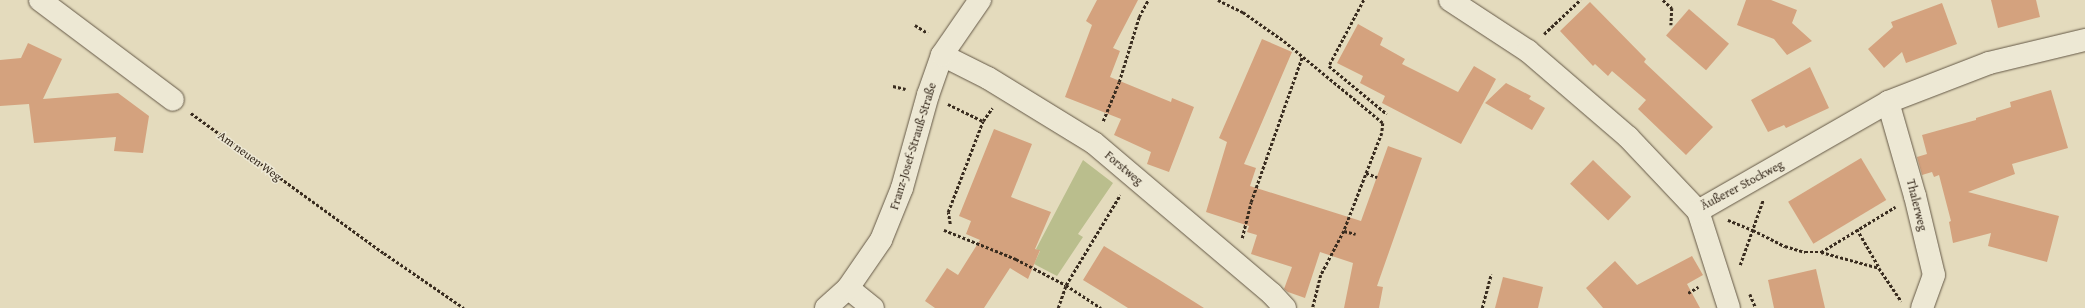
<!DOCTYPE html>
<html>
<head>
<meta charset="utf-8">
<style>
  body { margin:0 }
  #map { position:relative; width:2085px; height:308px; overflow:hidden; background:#e4dbbd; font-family:"Gentium Book Plus",serif }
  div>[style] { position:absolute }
  .green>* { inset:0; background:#babe8d }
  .building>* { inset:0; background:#d4a27e; transform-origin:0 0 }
  .path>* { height:2.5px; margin-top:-1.25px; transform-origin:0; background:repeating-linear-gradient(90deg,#392c1f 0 3px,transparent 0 5px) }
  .roads { filter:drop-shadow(0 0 1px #645846) drop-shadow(0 0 1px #645846) }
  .minor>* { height:22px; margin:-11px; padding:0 11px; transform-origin:11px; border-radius:11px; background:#ede8d4 }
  span { translate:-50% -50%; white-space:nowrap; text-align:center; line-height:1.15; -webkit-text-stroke:3px #ede8d4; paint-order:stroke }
  .street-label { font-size:12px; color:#392c1f }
</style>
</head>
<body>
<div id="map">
  <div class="green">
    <i style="clip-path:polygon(1083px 160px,1113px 183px,1078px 234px,1083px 237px,1057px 276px,1034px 264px,1040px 251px,1036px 249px)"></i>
  </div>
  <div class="building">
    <i style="clip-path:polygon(1097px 0,1138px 0,1113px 48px,1120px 51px,1110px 77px,1171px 102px,1172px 98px,1194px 107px,1169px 172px,1147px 164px,1151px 152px,1114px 135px,1121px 119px,1065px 97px,1092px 25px,1086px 21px)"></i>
    <i style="clip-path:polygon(1746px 0,1771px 0,1797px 10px,1792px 23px,1812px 41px,1787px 55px,1774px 39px,1737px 25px)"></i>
    <i style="clip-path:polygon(1991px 0,2036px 0,2040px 17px,1998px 28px)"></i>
    <i style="clip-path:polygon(1590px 2px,1646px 59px,1644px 62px,1713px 127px,1686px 155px,1638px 109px,1646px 100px,1612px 71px,1608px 76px,1595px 64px,1593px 66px,1560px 31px)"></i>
    <i style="clip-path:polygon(1942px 3px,1957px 44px,1906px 63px,1902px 52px,1884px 68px,1868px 49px,1893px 27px,1891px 22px)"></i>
    <i style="left:1689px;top:9px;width:53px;height:35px;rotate:41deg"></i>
    <i style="clip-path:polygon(1358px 24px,1383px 38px,1380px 45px,1405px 59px,1402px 64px,1458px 92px,1474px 66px,1496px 79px,1461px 144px,1382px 103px,1385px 96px,1360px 83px,1363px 76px,1337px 63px)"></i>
    <i style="clip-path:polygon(1262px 39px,1292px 52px,1244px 164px,1256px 168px,1250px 186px,1361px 221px,1388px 146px,1422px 158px,1377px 286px,1383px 287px,1379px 308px,1344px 308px,1353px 263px,1320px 252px,1305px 298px,1288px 292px,1284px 289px,1292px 267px,1251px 254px,1257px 235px,1247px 232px,1249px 226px,1206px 212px,1227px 142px,1219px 138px)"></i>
    <i style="clip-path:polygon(28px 43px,62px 59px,43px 99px,118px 93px,149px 116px,143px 153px,114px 151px,116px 137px,34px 143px,29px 104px,0 106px,0 60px,21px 58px)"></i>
    <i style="clip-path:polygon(1810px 67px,1829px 108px,1786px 128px,1784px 125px,1768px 132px,1751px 100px)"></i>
    <i style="clip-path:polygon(1506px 83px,1531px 96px,1529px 99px,1545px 108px,1532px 130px,1485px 103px)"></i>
    <i style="clip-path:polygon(2051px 90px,2068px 148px,2012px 164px,2015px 174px,1968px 192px,2059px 216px,2047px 262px,1988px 246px,1991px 233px,1953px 243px,1949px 222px,1951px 221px,1939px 175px,1934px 177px,1932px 172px,1922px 175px,1917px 157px,1927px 154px,1922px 135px,1976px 120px,1976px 118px,2011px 107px,2010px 102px)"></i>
    <i style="clip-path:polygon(994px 129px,1032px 144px,1011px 197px,1051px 212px,1035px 249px,1040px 250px,1028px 279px,1010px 268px,984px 308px,935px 308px,925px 301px,947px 268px,958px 275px,980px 240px,966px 234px,971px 221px,959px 216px)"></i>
    <i style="left:1861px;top:158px;width:49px;height:85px;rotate:59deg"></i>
    <i style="left:1593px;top:160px;width:53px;height:33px;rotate:44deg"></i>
    <i style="clip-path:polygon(1104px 246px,1158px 279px,1204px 308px,1128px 308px,1101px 291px,1083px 280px)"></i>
    <i style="clip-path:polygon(1692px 256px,1703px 275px,1687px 284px,1700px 308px,1603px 308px,1586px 288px,1615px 261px,1637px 285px)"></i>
    <i style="clip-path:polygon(1816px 269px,1825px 308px,1774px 308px,1768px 280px)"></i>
    <i style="clip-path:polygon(1503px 277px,1543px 287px,1538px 308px,1495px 308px)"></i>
  </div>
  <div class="path">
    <i style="left:1218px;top:0;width:28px;rotate:26deg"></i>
    <i style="left:1243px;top:12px;width:50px;rotate:35.3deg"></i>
    <i style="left:1284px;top:41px;width:129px;rotate:39.6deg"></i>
    <i style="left:1383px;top:123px;width:10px;rotate:96deg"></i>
    <i style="left:1382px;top:133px;width:105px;rotate:111.2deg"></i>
    <i style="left:1344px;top:231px;width:50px;rotate:117.6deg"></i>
    <i style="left:1321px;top:275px;width:34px;rotate:104deg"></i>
    <i style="left:1364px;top:0;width:75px;rotate:117.9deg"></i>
    <i style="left:1329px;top:66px;width:75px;rotate:39.6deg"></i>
    <i style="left:1663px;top:0;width:12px;rotate:42deg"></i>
    <i style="left:1672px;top:8px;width:17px;rotate:93deg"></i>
    <i style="left:915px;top:25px;width:15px;rotate:32deg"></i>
    <i style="left:1544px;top:34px;width:50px;rotate:-43.4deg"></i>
    <i style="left:893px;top:86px;width:13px;rotate:13deg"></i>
    <i style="left:948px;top:104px;width:39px;rotate:26deg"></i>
    <i style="left:191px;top:113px;width:238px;rotate:36deg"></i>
    <i style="left:384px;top:253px;width:97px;rotate:34.5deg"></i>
    <i style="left:1103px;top:121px;width:42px;rotate:-67.7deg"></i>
    <i style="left:1119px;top:82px;width:68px;rotate:-72.9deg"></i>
    <i style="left:1139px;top:17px;width:19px;rotate:-62deg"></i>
    <i style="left:1366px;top:173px;width:12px;rotate:20deg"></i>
    <i style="left:1728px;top:220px;width:27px;rotate:22deg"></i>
    <i style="left:1753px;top:230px;width:36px;rotate:27deg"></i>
    <i style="left:1785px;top:246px;width:21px;rotate:17deg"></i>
    <i style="left:1805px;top:252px;width:16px"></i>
    <i style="left:1821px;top:252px;width:60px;rotate:15.4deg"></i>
    <i style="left:1879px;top:268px;width:40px;rotate:56deg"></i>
    <i style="left:950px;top:224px;width:12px;rotate:-99deg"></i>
    <i style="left:948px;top:212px;width:97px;rotate:-69deg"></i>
    <i style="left:983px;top:121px;width:16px;rotate:-55deg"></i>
    <i style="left:1857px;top:229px;width:44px;rotate:59.9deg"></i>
    <i style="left:944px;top:230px;width:78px;rotate:21.9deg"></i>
    <i style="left:1016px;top:259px;width:56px;rotate:27.5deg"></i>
    <i style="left:1066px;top:285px;width:42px;rotate:33.3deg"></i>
    <i style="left:1344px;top:231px;width:12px;rotate:14deg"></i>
    <i style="left:1242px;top:238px;width:37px;rotate:-76deg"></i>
    <i style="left:1251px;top:202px;width:154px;rotate:-70.6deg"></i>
    <i style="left:1821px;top:252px;width:87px;rotate:-31.3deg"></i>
    <i style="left:1740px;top:265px;width:69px;rotate:-70.5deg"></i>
    <i style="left:1688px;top:293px;width:12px;rotate:-31deg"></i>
    <i style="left:1750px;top:294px;width:15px;rotate:67deg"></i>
    <i style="left:1058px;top:308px;width:24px;rotate:-71deg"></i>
    <i style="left:1066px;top:285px;width:105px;rotate:-59deg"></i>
    <i style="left:1482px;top:308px;width:35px;rotate:-75deg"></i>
  </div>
  <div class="roads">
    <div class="minor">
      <i style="left:40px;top:0;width:166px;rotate:36.9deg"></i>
      <i style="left:1450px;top:0;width:93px;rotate:33.2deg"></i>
      <i style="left:1528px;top:51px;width:132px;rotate:40.7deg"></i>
      <i style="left:1628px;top:137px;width:102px;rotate:46.6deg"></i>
      <i style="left:1698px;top:211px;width:102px;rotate:72.3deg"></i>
      <i style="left:942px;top:55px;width:51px;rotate:26.6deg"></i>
      <i style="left:988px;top:78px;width:124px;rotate:31.5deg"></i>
      <i style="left:1094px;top:143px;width:233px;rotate:40.3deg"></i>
      <i style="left:1272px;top:294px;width:19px;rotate:47deg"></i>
      <i style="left:1888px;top:102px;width:98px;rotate:74deg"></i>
      <i style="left:1915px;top:196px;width:81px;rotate:76.5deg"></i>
      <i style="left:1934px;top:275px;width:35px;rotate:110deg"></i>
      <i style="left:1698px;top:211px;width:219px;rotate:-29.8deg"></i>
      <i style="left:1888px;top:102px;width:108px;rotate:-21.1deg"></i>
      <i style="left:1989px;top:63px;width:99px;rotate:-13.5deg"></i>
      <i style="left:848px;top:288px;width:32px;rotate:39deg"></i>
      <i style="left:826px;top:308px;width:30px;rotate:-42deg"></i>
      <i style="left:848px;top:288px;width:58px;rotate:-55.5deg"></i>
      <i style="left:881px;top:240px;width:56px;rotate:-68deg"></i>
      <i style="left:902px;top:188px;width:97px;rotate:-74.4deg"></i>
      <i style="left:928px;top:95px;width:42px;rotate:-70.7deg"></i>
      <i style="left:942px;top:55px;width:67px;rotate:-55.4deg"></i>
    </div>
  </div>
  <div class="street-label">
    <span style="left:913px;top:146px;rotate:-73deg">Franz-Josef-Strauß-Straße</span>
    <span style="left:250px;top:156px;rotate:36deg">Am neuen Weg</span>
    <span style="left:1124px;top:168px;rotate:40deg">Forstweg</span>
    <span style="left:1742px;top:185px;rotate:-28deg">Äußerer Stockweg</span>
    <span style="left:1917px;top:205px;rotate:76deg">Thalerweg</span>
  </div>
</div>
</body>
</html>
